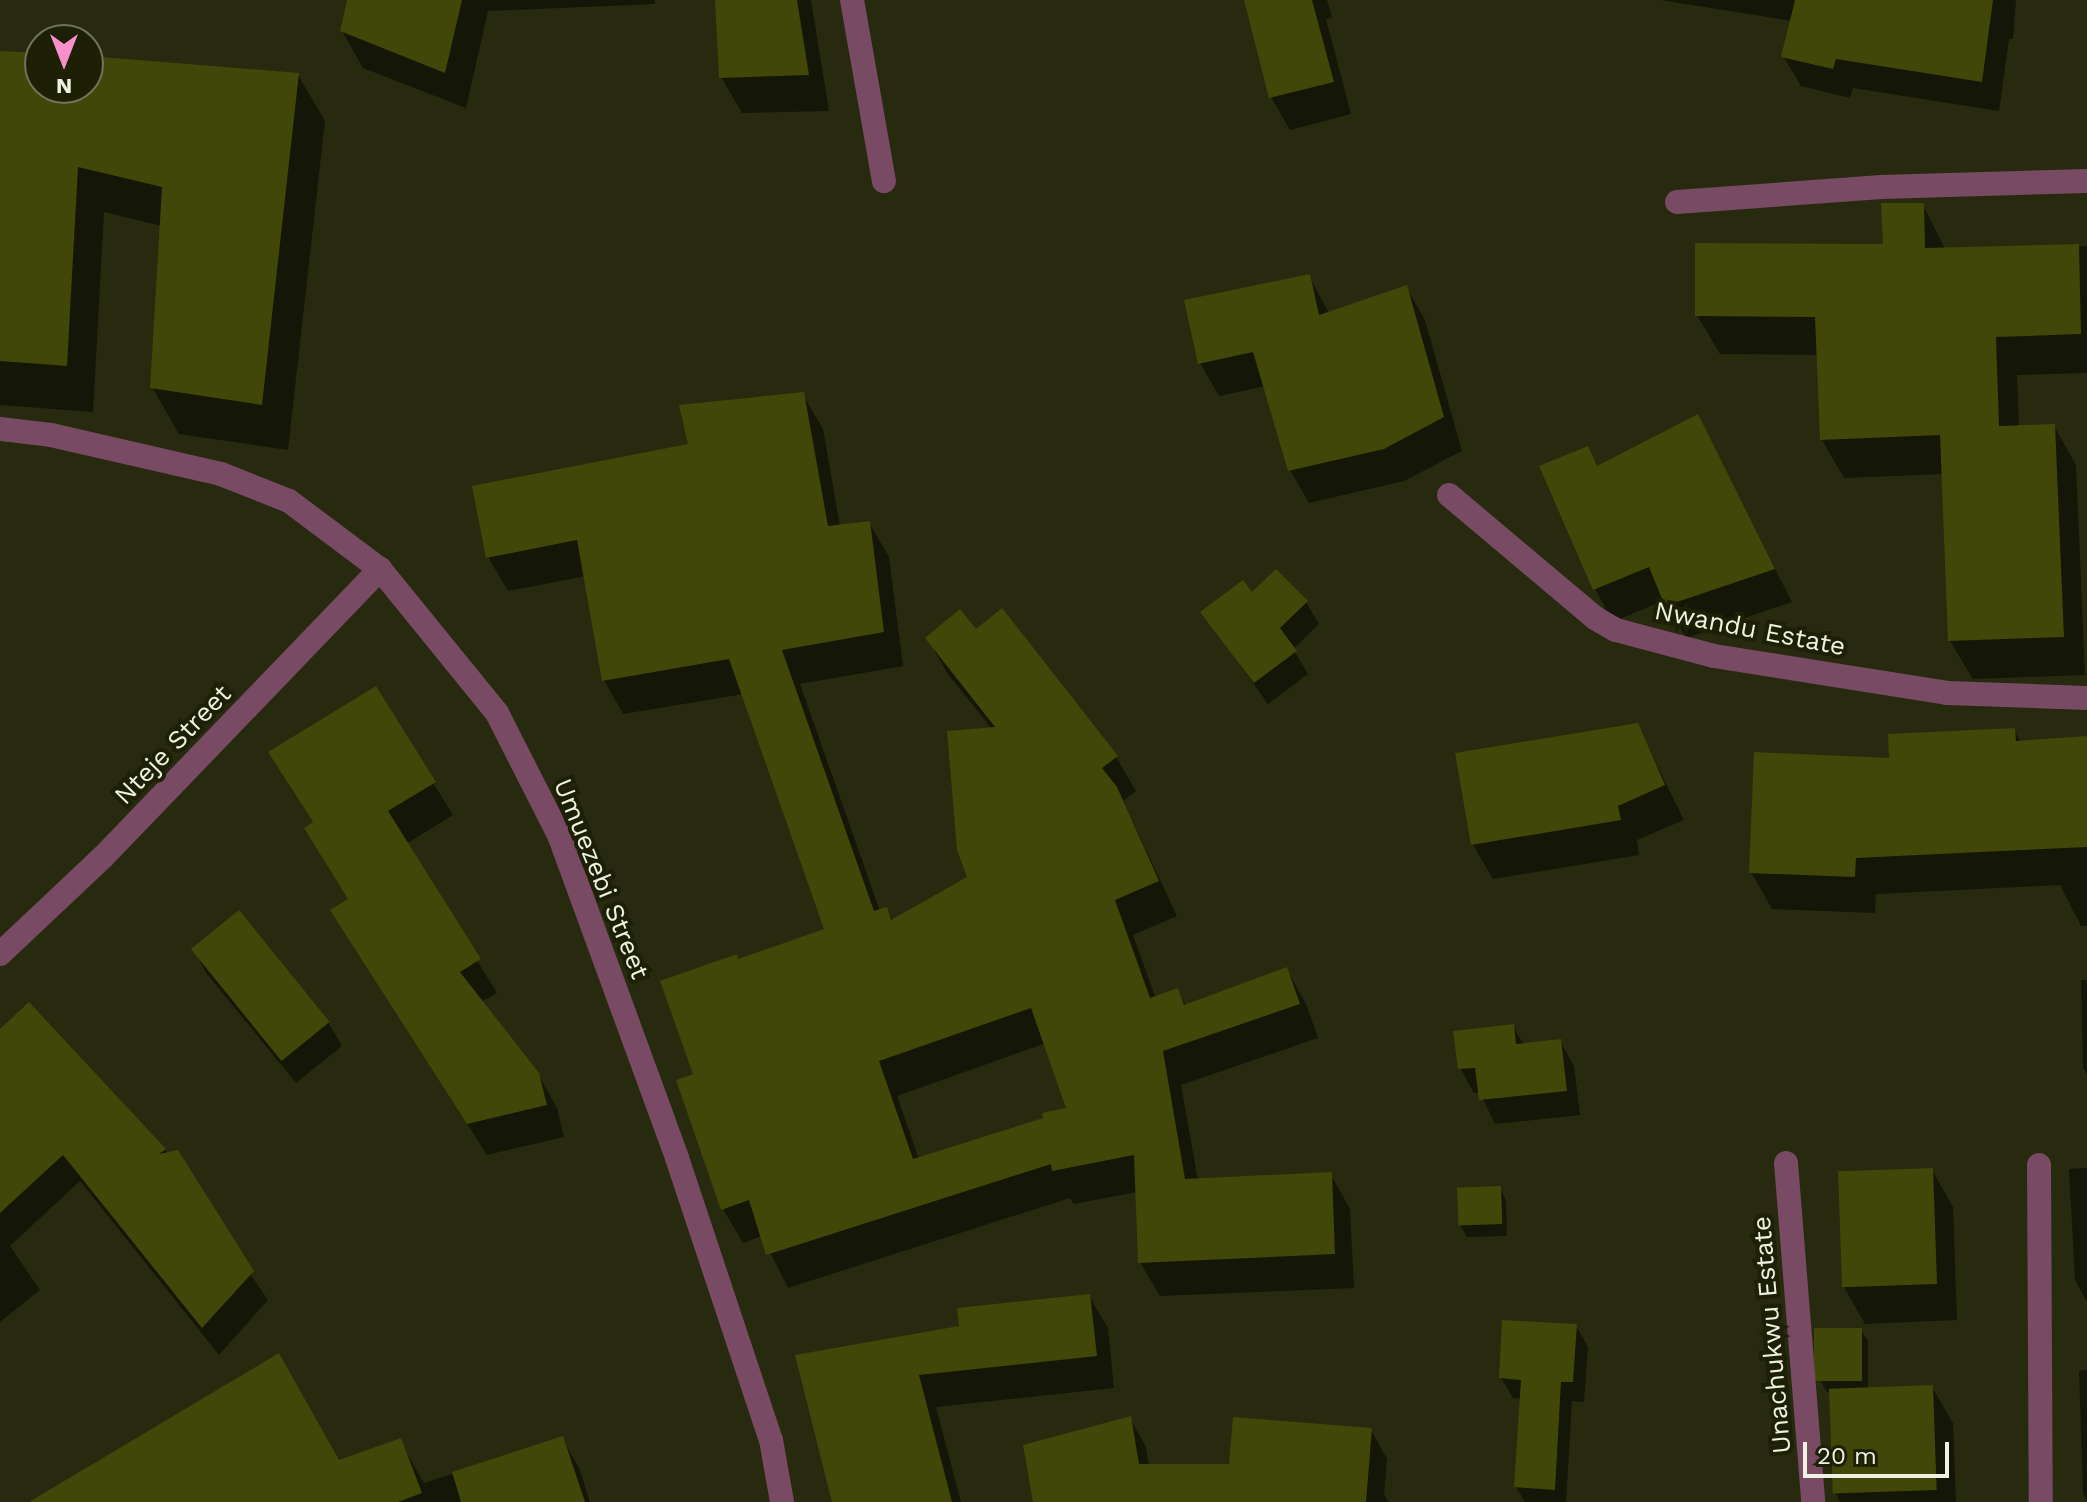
<!DOCTYPE html>
<html>
<head>
<meta charset="utf-8">
<style>
  body { margin:0 }
  #map { position:relative; width:2087px; height:1502px; overflow:hidden; background:#272a0e; font-family:"Work Sans",sans-serif }
  div>[style] { position:absolute }
  .shadow>* { inset:0; background:#0007 }
  .building>* { inset:0; background:#414708; transform-origin:0 0 }
  .street>* { height:24px; margin:-12px; padding:0 12px; transform-origin:12px; border-radius:12px; background:#784a63 }
  span { translate:-50% -50%; white-space:nowrap; text-align:center; line-height:1.15; -webkit-text-stroke:8px #1d2005; paint-order:stroke }
  .street-label { font-size:26px; color:#eff2e1 }
  .north { position:absolute; left:24px; top:24px; width:80px; height:80px; box-sizing:border-box; background:#1d2005; border:2px solid #71745d; border-radius:50%; rotate:180deg; font-size:22px; font-weight:700; line-height:32px; text-align:center; color:#eff2e1 }
  .north::after { content:''; display:block; margin:auto; width:28px; height:36px; background:#f990ca; clip-path:polygon(50% 0,100% 100%,50% 72%,0 100%) }
  .scale { position:absolute; left:1803px; top:1442px; width:146px; height:36px; box-sizing:border-box; border:4px solid #eff2e1; border-top:0; padding-left:10px; font-size:24px; line-height:28px; white-space:nowrap; color:#eff2e1; -webkit-text-stroke:6px #1d2005; paint-order:stroke }
</style>
</head>
<body>
<div id="map">
  <div class="shadow">
    <i style="clip-path:polygon(349px 0,655px 0,655px 4px,488px 11px,466px 108px,363px 68px,342px 31px)"></i>
    <i style="clip-path:polygon(717px 0,811px 0,829px 111px,742px 113px,721px 77px)"></i>
    <i style="clip-path:polygon(1245px 0,1327px 0,1332px 18px,1326px 19px,1351px 114px,1290px 130px,1271px 97px)"></i>
    <i style="clip-path:polygon(1660px 0,2016px 0,2013px 39px,2009px 39px,1999px 111px,1853px 88px,1850px 98px,1801px 86px,1783px 56px,1792px 21px)"></i>
    <i style="clip-path:polygon(0 55px,40px 58px,40px 88px,88px 88px,88px 61px,298px 75px,325px 121px,288px 450px,179px 434px,152px 387px,162px 226px,104px 212px,93px 412px,0 405px)"></i>
    <i style="clip-path:polygon(1923px 205px,1945px 249px,2087px 246px,2087px 373px,2017px 375px,2019px 427px,2054px 426px,2076px 465px,2085px 675px,1973px 679px,1950px 641px,1944px 474px,1844px 478px,1822px 440px,1819px 355px,1720px 354px,1697px 315px,1885px 246px)"></i>
    <i style="clip-path:polygon(1309px 276px,1329px 313px,1406px 287px,1425px 320px,1462px 451px,1404px 481px,1309px 503px,1290px 470px,1266px 386px,1219px 396px,1200px 363px)"></i>
    <i style="clip-path:polygon(evenodd,803px 395px,823px 429px,840px 526px,869px 523px,889px 557px,903px 666px,800px 684px,880px 911px,886px 909px,893px 921px,970px 878px,992px 729px,947px 673px,928px 639px,975px 632px,1116px 757px,1136px 791px,1123px 801px,1177px 916px,1133px 935px,1156px 999px,1178px 991px,1186px 1006px,1287px 970px,1306px 1004px,1318px 1038px,1181px 1085px,1198px 1181px,1331px 1175px,1350px 1209px,1354px 1288px,1160px 1296px,1140px 1262px,1137px 1192px,1074px 1204px,1070px 1198px,788px 1288px,762px 1236px,743px 1243px,723px 1209px,696px 1075px,738px 961px,826px 930px,744px 694px,623px 714px,604px 680px,586px 576px,508px 591px,488px 557px,690px 445px,803px 395px,1046px 1043px,1069px 1110px,919px 1159px,897px 1096px,1046px 1043px)"></i>
    <i style="clip-path:polygon(1697px 417px,1792px 602px,1686px 638px,1665px 600px,1613px 622px,1595px 589px,1542px 467px,1587px 448px,1598px 468px)"></i>
    <i style="clip-path:polygon(1252px 595px,1306px 602px,1319px 624px,1293px 649px,1308px 674px,1268px 704px,1203px 613px)"></i>
    <i style="clip-path:polygon(375px 688px,453px 815px,406px 844px,497px 993px,481px 1002px,538px 1074px,557px 1108px,564px 1137px,487px 1155px,352px 943px,350px 900px,314px 824px,289px 785px)"></i>
    <i style="clip-path:polygon(1637px 725px,1684px 820px,1637px 840px,1639px 855px,1493px 879px,1473px 845px,1458px 755px)"></i>
    <i style="clip-path:polygon(2014px 730px,2021px 743px,2087px 766px,2087px 926px,2081px 926px,2060px 885px,1876px 894px,1875px 913px,1772px 909px,1751px 872px,1891px 760px)"></i>
    <i style="clip-path:polygon(193px 949px,328px 1022px,342px 1046px,296px 1083px,207px 974px)"></i>
    <i style="clip-path:polygon(2081px 980px,2087px 980px,2087px 1074px,2083px 1068px)"></i>
    <i style="clip-path:polygon(29px 1005px,165px 1150px,268px 1300px,219px 1355px,80px 1181px,10px 1246px,40px 1290px,0 1322px,0 1031px)"></i>
    <i style="clip-path:polygon(1513px 1026px,1524px 1045px,1560px 1041px,1574px 1066px,1580px 1115px,1495px 1124px,1480px 1093px,1474px 1093px,1460px 1068px)"></i>
    <i style="clip-path:polygon(2087px 1168px,2087px 1302px,2075px 1280px,2069px 1169px)"></i>
    <i style="clip-path:polygon(1932px 1170px,1953px 1207px,1957px 1320px,1865px 1324px,1844px 1287px)"></i>
    <i style="clip-path:polygon(1500px 1188px,1506px 1200px,1507px 1236px,1467px 1237px,1460px 1225px)"></i>
    <i style="clip-path:polygon(1089px 1296px,1108px 1328px,1114px 1388px,936px 1407px,961px 1502px,834px 1502px,797px 1357px,961px 1328px)"></i>
    <i style="clip-path:polygon(1576px 1326px,1588px 1347px,1584px 1402px,1572px 1401px,1566px 1502px,1525px 1502px,1516px 1487px,1522px 1399px,1513px 1398px,1501px 1378px)"></i>
    <i style="clip-path:polygon(1861px 1330px,1868px 1341px,1868px 1389px,1932px 1387px,1953px 1423px,1956px 1502px,1840px 1502px,1835px 1492px,1832px 1392px,1827px 1392px,1820px 1380px)"></i>
    <i style="clip-path:polygon(2087px 1370px,2087px 1500px,2083px 1494px,2079px 1371px)"></i>
    <i style="clip-path:polygon(1130px 1419px,1146px 1447px,1149px 1466px,1231px 1466px,1371px 1430px,1387px 1459px,1384px 1494px,1389px 1502px,1035px 1502px)"></i>
    <i style="clip-path:polygon(562px 1438px,579px 1468px,590px 1502px,33px 1502px,339px 1462px,400px 1441px,424px 1483px)"></i>
  </div>
  <div class="building">
    <i style="clip-path:polygon(347px 0,462px 0,445px 73px,340px 31px)"></i>
    <i style="clip-path:polygon(715px 0,797px 0,809px 75px,719px 78px)"></i>
    <i style="clip-path:polygon(1244px 0,1312px 0,1334px 82px,1269px 98px)"></i>
    <i style="clip-path:polygon(1795px 0,1993px 0,1982px 82px,1836px 59px,1833px 69px,1781px 57px)"></i>
    <i style="clip-path:polygon(0 51px,40px 53px,40px 88px,88px 88px,88px 56px,299px 73px,262px 405px,150px 388px,162px 187px,78px 167px,67px 366px,0 361px)"></i>
    <i style="clip-path:polygon(1881px 203px,1924px 203px,1925px 248px,2079px 244px,2081px 334px,1996px 337px,1999px 426px,2055px 424px,2064px 637px,1948px 641px,1940px 435px,1820px 440px,1815px 317px,1695px 316px,1695px 243px,1883px 244px)"></i>
    <i style="clip-path:polygon(1310px 274px,1319px 315px,1407px 285px,1444px 417px,1384px 449px,1288px 471px,1253px 352px,1198px 364px,1184px 300px)"></i>
    <i style="clip-path:polygon(evenodd,804px 392px,828px 526px,870px 521px,884px 632px,782px 650px,874px 911px,887px 907px,891px 920px,967px 877px,957px 850px,947px 731px,995px 727px,925px 638px,960px 609px,976px 629px,1002px 608px,1118px 756px,1102px 768px,1117px 787px,1159px 881px,1115px 900px,1150px 998px,1178px 988px,1184px 1005px,1287px 967px,1300px 1004px,1163px 1051px,1185px 1179px,1332px 1172px,1335px 1254px,1138px 1263px,1134px 1155px,1052px 1171px,1051px 1164px,766px 1255px,749px 1200px,721px 1210px,676px 1080px,693px 1074px,660px 981px,737px 954px,738px 959px,824px 929px,729px 659px,602px 681px,577px 540px,486px 558px,472px 486px,688px 444px,679px 405px,804px 392px,1031px 1008px,1066px 1108px,1042px 1113px,1043px 1118px,913px 1159px,879px 1061px,1031px 1008px)"></i>
    <i style="clip-path:polygon(1698px 414px,1775px 569px,1665px 606px,1649px 567px,1593px 590px,1539px 466px,1588px 446px,1597px 466px)"></i>
    <i style="clip-path:polygon(1276px 569px,1308px 601px,1280px 628px,1297px 651px,1254px 683px,1200px 612px,1243px 580px,1252px 592px)"></i>
    <i style="clip-path:polygon(376px 686px,436px 782px,388px 811px,481px 959px,460px 972px,539px 1073px,547px 1105px,467px 1124px,330px 910px,348px 899px,304px 828px,313px 822px,268px 752px)"></i>
    <i style="clip-path:polygon(1638px 723px,1665px 785px,1618px 806px,1621px 820px,1471px 845px,1455px 753px)"></i>
    <i style="clip-path:polygon(2015px 728px,2016px 741px,2087px 736px,2087px 847px,1856px 858px,1855px 877px,1749px 873px,1754px 752px,1889px 758px,1888px 734px)"></i>
    <i style="left:239px;top:910px;width:144px;height:62px;rotate:51deg"></i>
    <i style="clip-path:polygon(29px 1002px,166px 1149px,159px 1154px,178px 1150px,254px 1271px,202px 1328px,63px 1155px,0 1213px,0 1029px)"></i>
    <i style="clip-path:polygon(1514px 1024px,1516px 1044px,1561px 1039px,1567px 1091px,1479px 1100px,1475px 1068px,1458px 1069px,1453px 1031px)"></i>
    <i style="left:1933px;top:1168px;width:116px;height:95px;rotate:88deg"></i>
    <i style="left:1501px;top:1186px;width:38px;height:44px;rotate:88deg"></i>
    <i style="clip-path:polygon(1090px 1294px,1097px 1356px,919px 1375px,952px 1502px,832px 1502px,795px 1355px,959px 1326px,957px 1308px)"></i>
    <i style="clip-path:polygon(1502px 1320px,1577px 1324px,1573px 1382px,1561px 1382px,1555px 1490px,1514px 1487px,1521px 1380px,1499px 1378px)"></i>
    <i style="left:1814px;top:1328px;width:48px;height:53px"></i>
    <i style="clip-path:polygon(279px 1353px,339px 1460px,401px 1438px,422px 1493px,398px 1502px,29px 1502px)"></i>
    <i style="left:1933px;top:1385px;width:105px;height:104px;rotate:88deg"></i>
    <i style="clip-path:polygon(1131px 1416px,1139px 1464px,1229px 1464px,1233px 1417px,1372px 1428px,1366px 1502px,1033px 1502px,1023px 1445px)"></i>
    <i style="clip-path:polygon(563px 1436px,585px 1502px,461px 1502px,452px 1472px)"></i>
  </div>
  <div class="street">
    <i style="left:852px;top:0;width:184px;rotate:80deg"></i>
    <i style="left:1677px;top:202px;width:205px;rotate:-4.2deg"></i>
    <i style="left:1881px;top:187px;width:206px;rotate:-1.7deg"></i>
    <i style="left:0;top:429px;width:51px;rotate:6.7deg"></i>
    <i style="left:51px;top:435px;width:174px;rotate:12.9deg"></i>
    <i style="left:221px;top:474px;width:73px;rotate:21.7deg"></i>
    <i style="left:289px;top:501px;width:114px;rotate:36.8deg"></i>
    <i style="left:380px;top:569px;width:186px;rotate:50.9deg"></i>
    <i style="left:497px;top:713px;width:137px;rotate:63.1deg"></i>
    <i style="left:559px;top:835px;width:344px;rotate:69.9deg"></i>
    <i style="left:677px;top:1158px;width:297px;rotate:71.6deg"></i>
    <i style="left:771px;top:1440px;width:63px;rotate:79.9deg"></i>
    <i style="left:1449px;top:495px;width:191px;rotate:40.1deg"></i>
    <i style="left:1595px;top:618px;width:24px;rotate:30deg"></i>
    <i style="left:1616px;top:630px;width:101px;rotate:14.9deg"></i>
    <i style="left:1714px;top:656px;width:236px;rotate:9deg"></i>
    <i style="left:1947px;top:693px;width:140px;rotate:2deg"></i>
    <i style="left:0;top:954px;width:141px;rotate:-43.3deg"></i>
    <i style="left:103px;top:857px;width:400px;rotate:-46.1deg"></i>
    <i style="left:1786px;top:1163px;width:340px;rotate:85.4deg"></i>
    <i style="left:2039px;top:1165px;width:337px;rotate:89.7deg"></i>
  </div>
  <div class="street-label">
    <span style="left:1750px;top:629px;rotate:11deg">Nwandu Estate</span>
    <span style="left:173px;top:745px;rotate:-46deg">Nteje Street</span>
    <span style="left:601px;top:879px;rotate:68deg">Umuezebi Street</span>
    <span style="left:1772px;top:1335px;rotate:-95deg">Unachukwu Estate</span>
  </div>
  <div class="north">N</div>
  <div class="scale">20 m</div>
</div>
</body>
</html>
